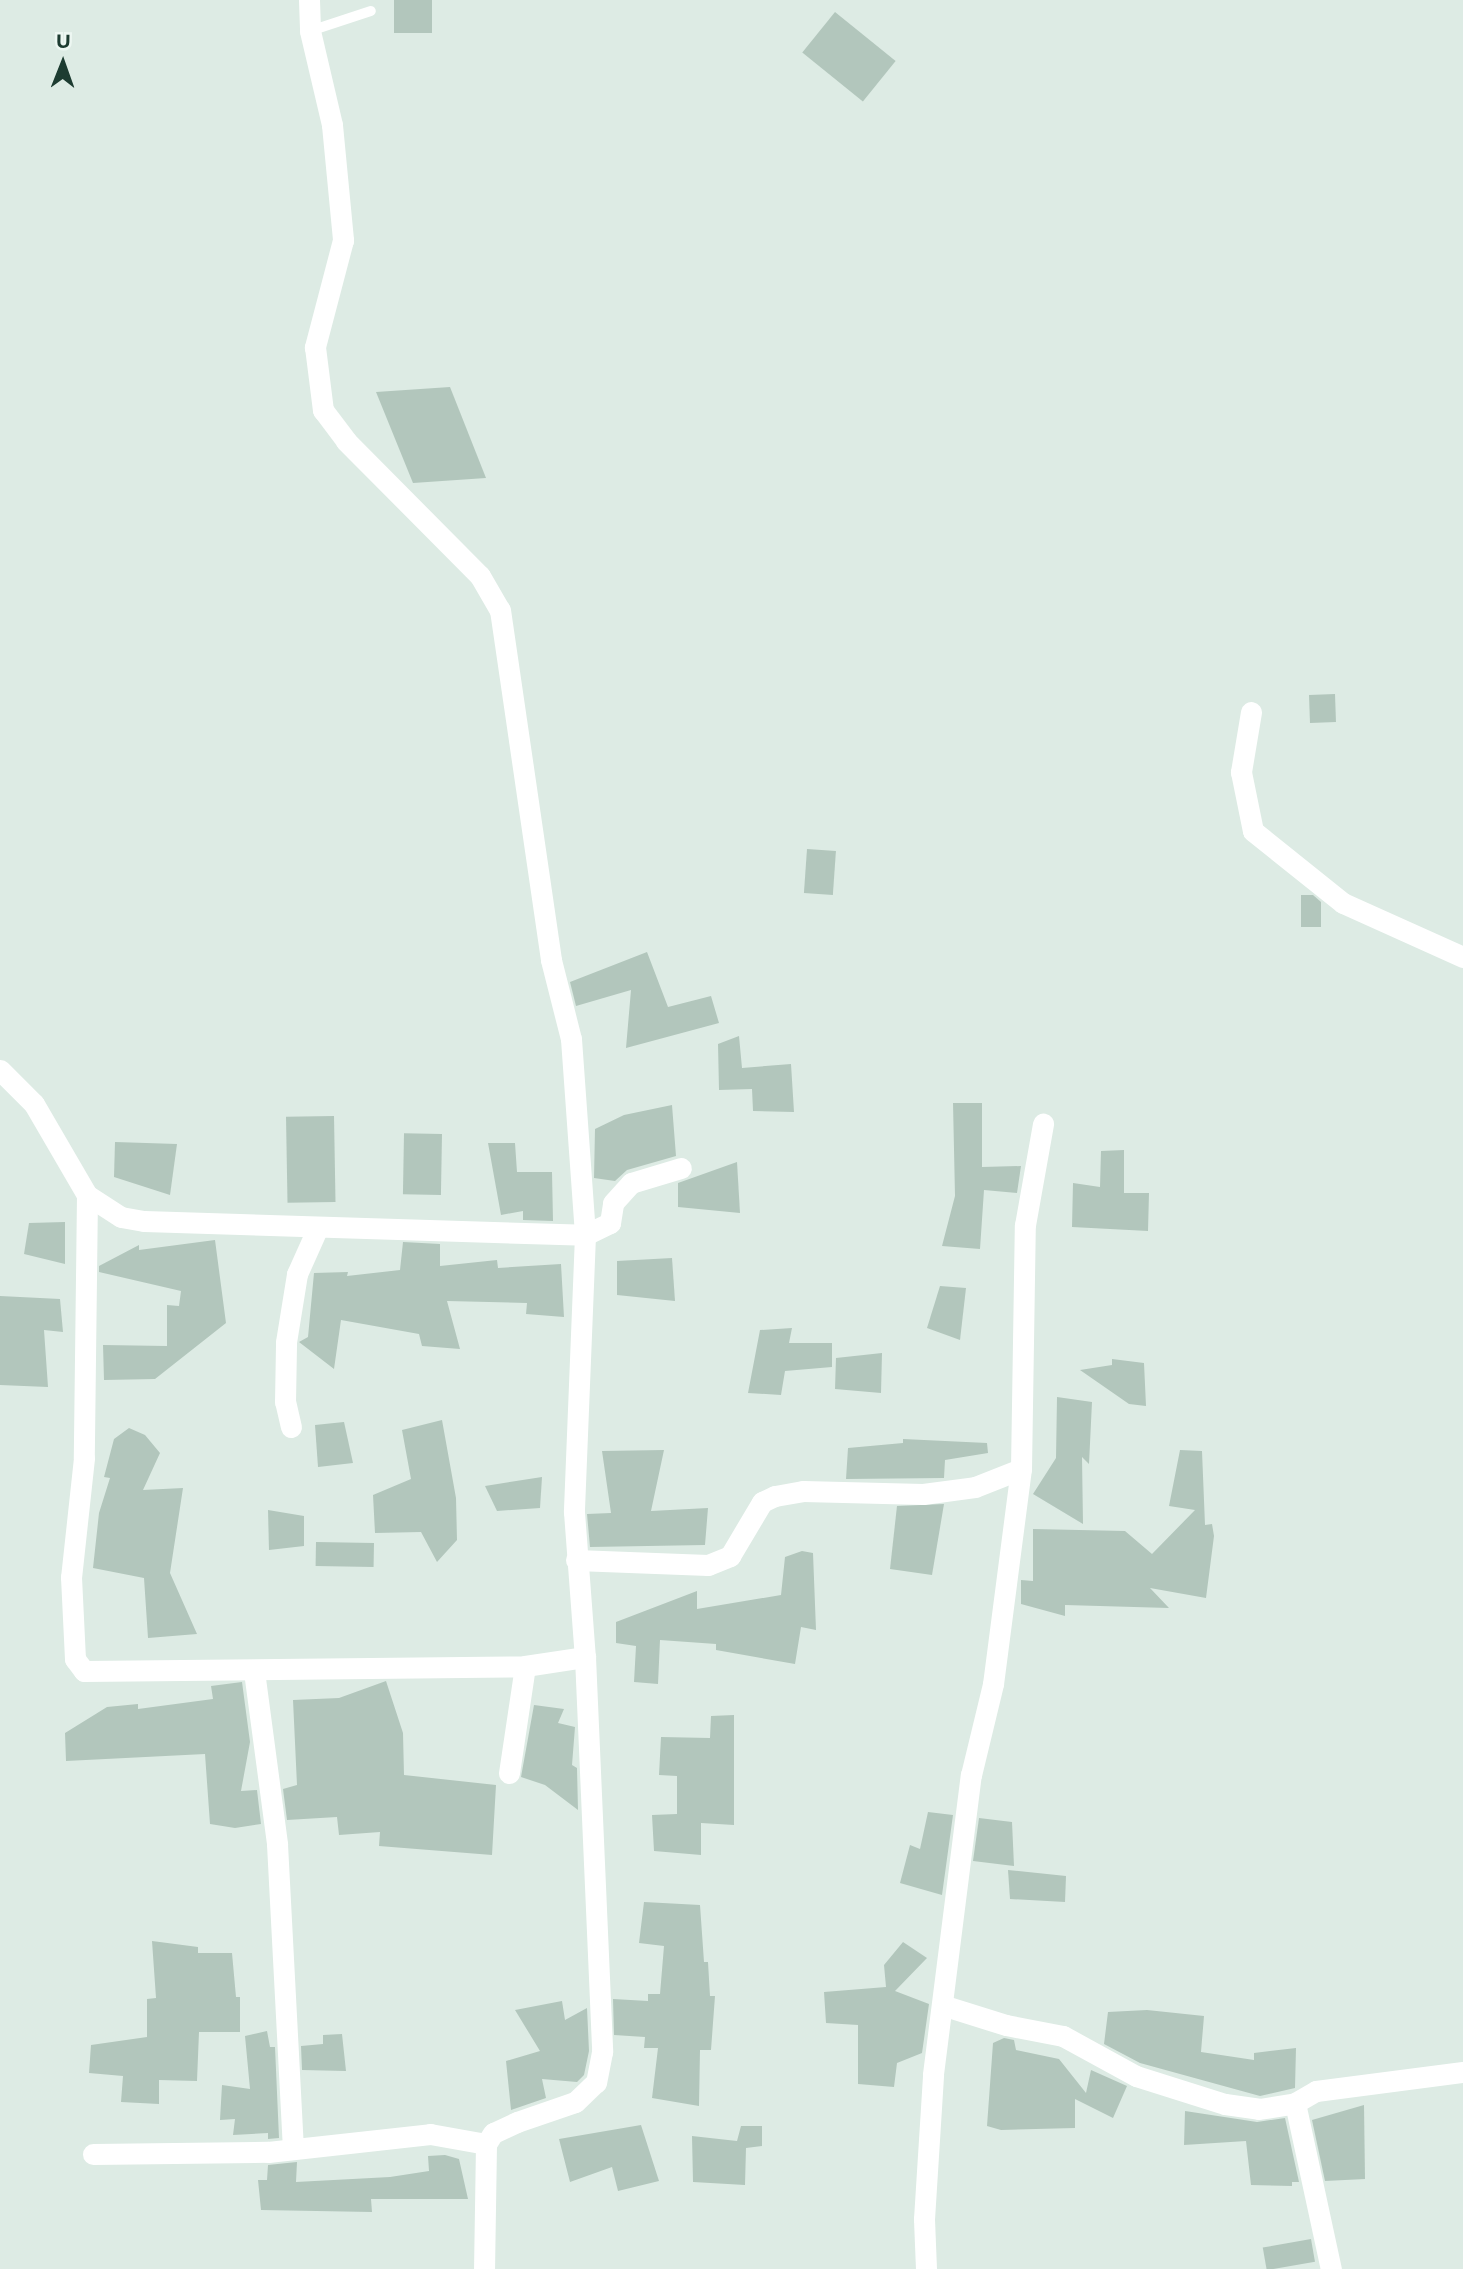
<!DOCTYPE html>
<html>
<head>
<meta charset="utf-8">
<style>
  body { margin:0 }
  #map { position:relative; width:1463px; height:2269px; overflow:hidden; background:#ddebe4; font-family:Montserrat,sans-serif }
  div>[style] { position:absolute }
  .building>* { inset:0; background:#b2c6bc; transform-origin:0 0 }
  .service>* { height:10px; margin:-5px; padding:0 5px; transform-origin:5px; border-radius:5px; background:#fff }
  .minor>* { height:21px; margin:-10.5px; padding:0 10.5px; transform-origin:10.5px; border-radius:10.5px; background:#fff }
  span { translate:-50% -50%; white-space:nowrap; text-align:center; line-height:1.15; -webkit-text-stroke:5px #edf7f2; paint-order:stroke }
  .north { position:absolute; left:28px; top:28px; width:70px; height:70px; -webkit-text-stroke:5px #edf7f2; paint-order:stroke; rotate:1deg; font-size:19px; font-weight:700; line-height:28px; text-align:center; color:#1d3c31 }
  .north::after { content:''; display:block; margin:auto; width:24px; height:32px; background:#1d3c31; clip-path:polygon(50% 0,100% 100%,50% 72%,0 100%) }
</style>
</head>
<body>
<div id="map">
  <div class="building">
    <i style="left:394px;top:0;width:38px;height:33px"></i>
    <i style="left:835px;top:12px;width:78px;height:52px;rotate:39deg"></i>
    <i style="clip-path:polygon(450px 387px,486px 478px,413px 483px,376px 392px)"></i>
    <i style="left:1335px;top:694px;width:28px;height:26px;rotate:88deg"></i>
    <i style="left:807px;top:849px;width:29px;height:44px;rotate:4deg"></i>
    <i style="clip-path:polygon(1301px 895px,1313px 895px,1321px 902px,1321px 927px,1301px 927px)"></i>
    <i style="clip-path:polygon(647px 952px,668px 1007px,711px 996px,719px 1023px,626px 1048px,631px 990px,576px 1006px,570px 982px)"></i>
    <i style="clip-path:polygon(739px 1036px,742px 1068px,791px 1064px,794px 1112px,753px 1111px,752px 1089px,719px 1090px,718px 1044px)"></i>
    <i style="clip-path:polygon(953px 1103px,982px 1103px,982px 1167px,1021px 1166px,1017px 1193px,984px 1190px,980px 1249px,942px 1246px,955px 1196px)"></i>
    <i style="clip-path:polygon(672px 1105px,676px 1156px,627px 1170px,615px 1181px,594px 1178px,595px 1129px,624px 1115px)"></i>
    <i style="left:334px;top:1116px;width:86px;height:48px;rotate:89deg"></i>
    <i style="left:442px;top:1134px;width:61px;height:38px;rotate:91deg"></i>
    <i style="clip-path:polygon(115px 1142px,177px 1144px,170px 1195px,114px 1177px)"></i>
    <i style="clip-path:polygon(488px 1143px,515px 1143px,517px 1172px,552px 1172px,553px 1221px,523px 1220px,523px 1211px,501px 1215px)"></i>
    <i style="clip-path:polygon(1124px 1150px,1124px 1193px,1149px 1193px,1148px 1231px,1072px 1227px,1073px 1183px,1100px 1187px,1101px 1151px)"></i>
    <i style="clip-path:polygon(737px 1162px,740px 1213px,678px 1207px,678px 1183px)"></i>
    <i style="clip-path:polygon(65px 1222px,65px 1264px,24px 1254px,29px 1223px)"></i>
    <i style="clip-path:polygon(215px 1240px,226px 1323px,155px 1379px,104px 1380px,103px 1345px,167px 1346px,167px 1305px,179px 1306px,181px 1291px,99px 1272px,99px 1266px,139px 1245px,139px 1250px)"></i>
    <i style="clip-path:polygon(403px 1242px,440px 1244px,440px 1266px,497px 1260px,498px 1268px,561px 1264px,564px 1317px,526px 1314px,527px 1303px,447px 1301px,460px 1349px,422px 1346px,419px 1334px,341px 1320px,334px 1369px,299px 1342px,308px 1337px,314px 1273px,348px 1272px,347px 1276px,400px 1270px)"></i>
    <i style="clip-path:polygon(672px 1258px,675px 1301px,617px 1295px,617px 1261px)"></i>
    <i style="clip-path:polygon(940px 1286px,966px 1288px,960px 1340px,927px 1328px)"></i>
    <i style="clip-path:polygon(0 1296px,60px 1299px,63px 1332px,44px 1330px,48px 1387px,0 1385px)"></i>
    <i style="clip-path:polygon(792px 1328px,789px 1343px,832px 1343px,832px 1367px,785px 1371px,781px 1395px,748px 1393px,760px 1330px)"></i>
    <i style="clip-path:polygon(882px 1353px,881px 1393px,835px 1389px,836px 1358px)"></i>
    <i style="clip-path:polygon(1112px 1359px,1144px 1363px,1146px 1406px,1129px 1404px,1080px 1370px,1112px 1365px)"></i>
    <i style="clip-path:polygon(1057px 1397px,1092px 1402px,1089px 1464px,1082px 1457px,1083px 1524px,1033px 1494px,1056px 1458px)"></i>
    <i style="clip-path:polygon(442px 1420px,456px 1498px,457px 1540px,437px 1562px,421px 1532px,375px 1533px,373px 1495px,411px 1479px,402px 1430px)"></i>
    <i style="clip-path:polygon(344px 1422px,353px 1463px,318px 1467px,315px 1425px)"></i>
    <i style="clip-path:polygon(129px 1428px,145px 1435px,160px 1453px,143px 1490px,183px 1488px,170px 1573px,197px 1634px,148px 1638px,144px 1578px,93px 1568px,99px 1513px,110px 1478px,104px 1477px,114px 1439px)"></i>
    <i style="clip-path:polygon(903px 1439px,987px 1443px,988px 1453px,945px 1460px,944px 1478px,846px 1479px,848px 1448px,903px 1443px)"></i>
    <i style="clip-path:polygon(664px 1450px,651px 1511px,708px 1508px,705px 1545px,590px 1547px,587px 1514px,611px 1513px,602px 1451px)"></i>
    <i style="clip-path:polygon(1180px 1450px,1202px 1451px,1205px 1525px,1212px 1524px,1214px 1536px,1206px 1598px,1150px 1588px,1169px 1608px,1065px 1605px,1065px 1616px,1021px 1604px,1021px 1580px,1033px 1581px,1033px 1529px,1125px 1531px,1152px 1554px,1195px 1510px,1169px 1506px)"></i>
    <i style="clip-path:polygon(542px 1477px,540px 1508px,497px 1511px,485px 1486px)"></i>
    <i style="clip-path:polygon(944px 1504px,932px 1575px,890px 1569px,897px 1506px)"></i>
    <i style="clip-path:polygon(268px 1510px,304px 1516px,304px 1546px,269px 1550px)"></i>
    <i style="left:316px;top:1542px;width:58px;height:24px;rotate:1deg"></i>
    <i style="clip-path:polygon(802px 1551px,813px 1553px,816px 1630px,801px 1627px,795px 1664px,716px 1650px,716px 1644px,660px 1640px,658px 1684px,634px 1682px,636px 1646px,616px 1643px,616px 1622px,697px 1591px,697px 1609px,781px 1595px,785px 1557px)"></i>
    <i style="clip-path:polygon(386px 1681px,403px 1733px,404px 1775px,496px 1785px,492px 1855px,379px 1846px,380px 1832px,339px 1835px,337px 1817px,287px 1820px,283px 1789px,297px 1785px,293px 1700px,339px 1698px)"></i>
    <i style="clip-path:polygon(242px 1682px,250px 1742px,241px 1791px,257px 1790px,261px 1824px,235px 1828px,210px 1824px,205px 1754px,66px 1761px,65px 1733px,107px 1707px,138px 1704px,138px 1709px,213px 1699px,211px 1686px)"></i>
    <i style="clip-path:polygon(534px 1705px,564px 1709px,558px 1723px,575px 1727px,572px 1765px,577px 1768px,578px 1810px,545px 1785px,521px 1777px)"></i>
    <i style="clip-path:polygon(734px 1715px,734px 1825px,701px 1823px,701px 1855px,654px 1851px,652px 1815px,677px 1814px,677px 1776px,659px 1775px,661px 1737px,710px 1738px,711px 1716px)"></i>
    <i style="clip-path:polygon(928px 1812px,953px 1815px,942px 1895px,900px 1883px,910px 1845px,920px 1849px)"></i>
    <i style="clip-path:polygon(979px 1818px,1012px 1822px,1014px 1866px,973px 1861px)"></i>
    <i style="clip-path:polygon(1008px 1870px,1066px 1876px,1065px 1902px,1010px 1899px)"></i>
    <i style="clip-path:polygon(644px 1902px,700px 1905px,704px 1962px,708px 1962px,710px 1996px,715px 1996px,711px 2050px,700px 2050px,699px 2106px,652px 2098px,658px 2048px,644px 2048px,645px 2037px,614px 2035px,613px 1999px,648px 2001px,648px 1994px,660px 1994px,664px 1946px,639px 1943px)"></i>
    <i style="clip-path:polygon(152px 1941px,198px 1947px,198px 1953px,232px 1953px,236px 1997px,240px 1997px,240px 2032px,199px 2032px,197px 2081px,159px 2080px,159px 2104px,121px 2102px,123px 2076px,89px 2073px,91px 2045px,147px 2037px,147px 1999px,156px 1998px)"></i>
    <i style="clip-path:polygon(903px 1942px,927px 1958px,895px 1991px,929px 2004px,922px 2053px,897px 2063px,894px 2087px,858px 2084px,858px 2025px,826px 2023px,824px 1992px,886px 1987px,884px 1965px)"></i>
    <i style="clip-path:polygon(562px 2001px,565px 2020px,587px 2008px,589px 2051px,584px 2075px,577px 2082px,542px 2079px,546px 2098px,511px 2110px,506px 2061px,540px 2051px,515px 2010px)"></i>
    <i style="clip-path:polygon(1147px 2010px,1204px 2016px,1201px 2052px,1254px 2060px,1254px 2053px,1296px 2048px,1295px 2088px,1260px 2096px,1140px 2063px,1104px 2044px,1108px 2012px)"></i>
    <i style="clip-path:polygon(267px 2031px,270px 2047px,275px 2047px,279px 2138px,268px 2139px,268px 2133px,233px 2135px,235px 2119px,220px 2120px,222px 2085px,250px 2089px,245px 2036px)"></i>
    <i style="clip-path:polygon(342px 2034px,346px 2071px,302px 2070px,301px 2046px,323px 2044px,323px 2035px)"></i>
    <i style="clip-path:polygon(1004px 2038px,1014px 2040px,1016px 2050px,1059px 2059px,1086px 2093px,1091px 2070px,1127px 2086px,1113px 2118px,1075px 2099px,1075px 2128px,1001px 2130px,987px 2126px,993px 2043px)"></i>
    <i style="clip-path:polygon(1364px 2105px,1365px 2179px,1325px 2181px,1312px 2120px)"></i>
    <i style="clip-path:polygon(1185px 2111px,1257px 2122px,1285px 2118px,1299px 2182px,1292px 2182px,1292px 2186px,1251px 2185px,1246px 2141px,1184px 2145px)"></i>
    <i style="clip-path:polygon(641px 2125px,659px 2181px,618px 2191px,612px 2167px,570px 2182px,559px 2139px)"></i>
    <i style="clip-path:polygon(741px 2126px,762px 2126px,762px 2146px,746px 2148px,745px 2185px,693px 2182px,692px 2136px,737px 2141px)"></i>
    <i style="clip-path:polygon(445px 2155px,459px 2159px,468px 2199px,371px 2199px,372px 2212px,261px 2210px,258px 2180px,267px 2180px,268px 2165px,297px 2162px,296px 2182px,390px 2177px,429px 2171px,428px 2156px)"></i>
    <i style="left:1311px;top:2239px;width:23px;height:49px;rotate:80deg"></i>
  </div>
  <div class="service">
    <i style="left:310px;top:31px;width:64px;rotate:-18.2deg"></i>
  </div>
  <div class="minor">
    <i style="left:309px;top:0;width:31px;rotate:88deg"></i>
    <i style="left:310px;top:31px;width:97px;rotate:76.8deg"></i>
    <i style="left:332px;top:125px;width:116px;rotate:84.5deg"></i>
    <i style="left:343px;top:240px;width:111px;rotate:104.7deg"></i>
    <i style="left:315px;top:347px;width:64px;rotate:82.8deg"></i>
    <i style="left:323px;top:410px;width:39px;rotate:53deg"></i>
    <i style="left:346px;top:441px;width:190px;rotate:45.2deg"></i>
    <i style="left:480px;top:576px;width:39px;rotate:60deg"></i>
    <i style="left:500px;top:610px;width:354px;rotate:81.7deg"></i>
    <i style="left:551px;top:960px;width:81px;rotate:75.8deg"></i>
    <i style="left:571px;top:1039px;width:196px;rotate:85.9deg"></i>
    <i style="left:585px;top:1235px;width:277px;rotate:92.3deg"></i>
    <i style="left:574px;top:1512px;width:145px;rotate:85.7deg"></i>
    <i style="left:585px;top:1657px;width:395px;rotate:87.5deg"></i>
    <i style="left:602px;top:2052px;width:31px;rotate:101deg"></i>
    <i style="left:596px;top:2082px;width:29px;rotate:136deg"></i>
    <i style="left:575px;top:2102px;width:61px;rotate:161deg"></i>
    <i style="left:517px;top:2122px;width:26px;rotate:155deg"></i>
    <i style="left:493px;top:2133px;width:13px;rotate:122deg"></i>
    <i style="left:486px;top:2144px;width:125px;rotate:90.9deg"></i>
    <i style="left:1251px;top:712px;width:61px;rotate:99.5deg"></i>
    <i style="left:1241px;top:772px;width:60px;rotate:78.5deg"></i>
    <i style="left:1253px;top:831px;width:115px;rotate:38.7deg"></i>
    <i style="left:1343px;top:903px;width:132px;rotate:24.2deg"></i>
    <i style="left:0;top:1070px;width:48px;rotate:45deg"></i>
    <i style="left:34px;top:1104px;width:105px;rotate:59.8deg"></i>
    <i style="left:87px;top:1195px;width:40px;rotate:32.9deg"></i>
    <i style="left:121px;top:1217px;width:23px;rotate:10deg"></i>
    <i style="left:144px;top:1221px;width:441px;rotate:1.8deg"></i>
    <i style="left:585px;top:1235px;width:28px;rotate:-26deg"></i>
    <i style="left:610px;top:1223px;width:20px;rotate:-81deg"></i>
    <i style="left:613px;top:1203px;width:27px;rotate:-48deg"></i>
    <i style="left:631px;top:1183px;width:52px;rotate:-16.7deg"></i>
    <i style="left:87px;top:1195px;width:263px;rotate:90.7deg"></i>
    <i style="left:84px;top:1458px;width:120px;rotate:96.2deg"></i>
    <i style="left:71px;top:1577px;width:82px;rotate:87.2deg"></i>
    <i style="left:75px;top:1659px;width:15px;rotate:53deg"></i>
    <i style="left:84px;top:1671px;width:441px;rotate:-0.6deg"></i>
    <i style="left:525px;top:1666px;width:61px;rotate:-8.5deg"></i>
    <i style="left:291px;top:1427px;width:26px;rotate:-103deg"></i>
    <i style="left:285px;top:1402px;width:60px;rotate:-89deg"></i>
    <i style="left:286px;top:1342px;width:69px;rotate:-80.8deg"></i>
    <i style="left:297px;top:1274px;width:51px;rotate:-65.9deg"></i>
    <i style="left:576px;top:1560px;width:132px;rotate:2.2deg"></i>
    <i style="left:708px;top:1565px;width:24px;rotate:-22deg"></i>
    <i style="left:730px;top:1556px;width:63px;rotate:-59.3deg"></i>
    <i style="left:762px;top:1502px;width:14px;rotate:-25deg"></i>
    <i style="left:775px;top:1496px;width:28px;rotate:-10deg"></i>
    <i style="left:803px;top:1491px;width:120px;rotate:1.4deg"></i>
    <i style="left:923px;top:1494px;width:52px;rotate:-7.7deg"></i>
    <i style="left:975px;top:1487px;width:49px;rotate:-21.4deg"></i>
    <i style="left:1021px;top:1469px;width:244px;rotate:-89.1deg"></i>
    <i style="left:1025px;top:1225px;width:103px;rotate:-79.9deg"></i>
    <i style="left:254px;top:1671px;width:175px;rotate:82.4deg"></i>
    <i style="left:277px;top:1844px;width:305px;rotate:87deg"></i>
    <i style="left:509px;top:1773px;width:108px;rotate:-81.5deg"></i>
    <i style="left:942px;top:2005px;width:67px;rotate:17.4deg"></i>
    <i style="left:1006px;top:2025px;width:58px;rotate:10.9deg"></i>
    <i style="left:1063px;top:2036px;width:83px;rotate:28.7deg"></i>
    <i style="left:1136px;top:2076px;width:93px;rotate:17.5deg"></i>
    <i style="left:1225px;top:2104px;width:34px;rotate:8deg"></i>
    <i style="left:1259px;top:2109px;width:36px;rotate:-9deg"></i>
    <i style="left:1295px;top:2103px;width:24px;rotate:-30deg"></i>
    <i style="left:1316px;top:2091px;width:148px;rotate:-7.4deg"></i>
    <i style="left:1295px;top:2103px;width:170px;rotate:77.8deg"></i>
    <i style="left:93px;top:2154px;width:175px;rotate:-0.7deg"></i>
    <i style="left:268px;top:2152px;width:163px;rotate:-6.3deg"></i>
    <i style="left:430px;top:2134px;width:57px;rotate:10.1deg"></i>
    <i style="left:926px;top:2269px;width:50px;rotate:-92.3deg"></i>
    <i style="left:924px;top:2219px;width:145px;rotate:-86.4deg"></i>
    <i style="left:933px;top:2074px;width:301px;rotate:-82.8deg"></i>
    <i style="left:971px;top:1775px;width:94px;rotate:-76.4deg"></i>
    <i style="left:993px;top:1684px;width:217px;rotate:-82.6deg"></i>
  </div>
  <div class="north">U</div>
</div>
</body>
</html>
